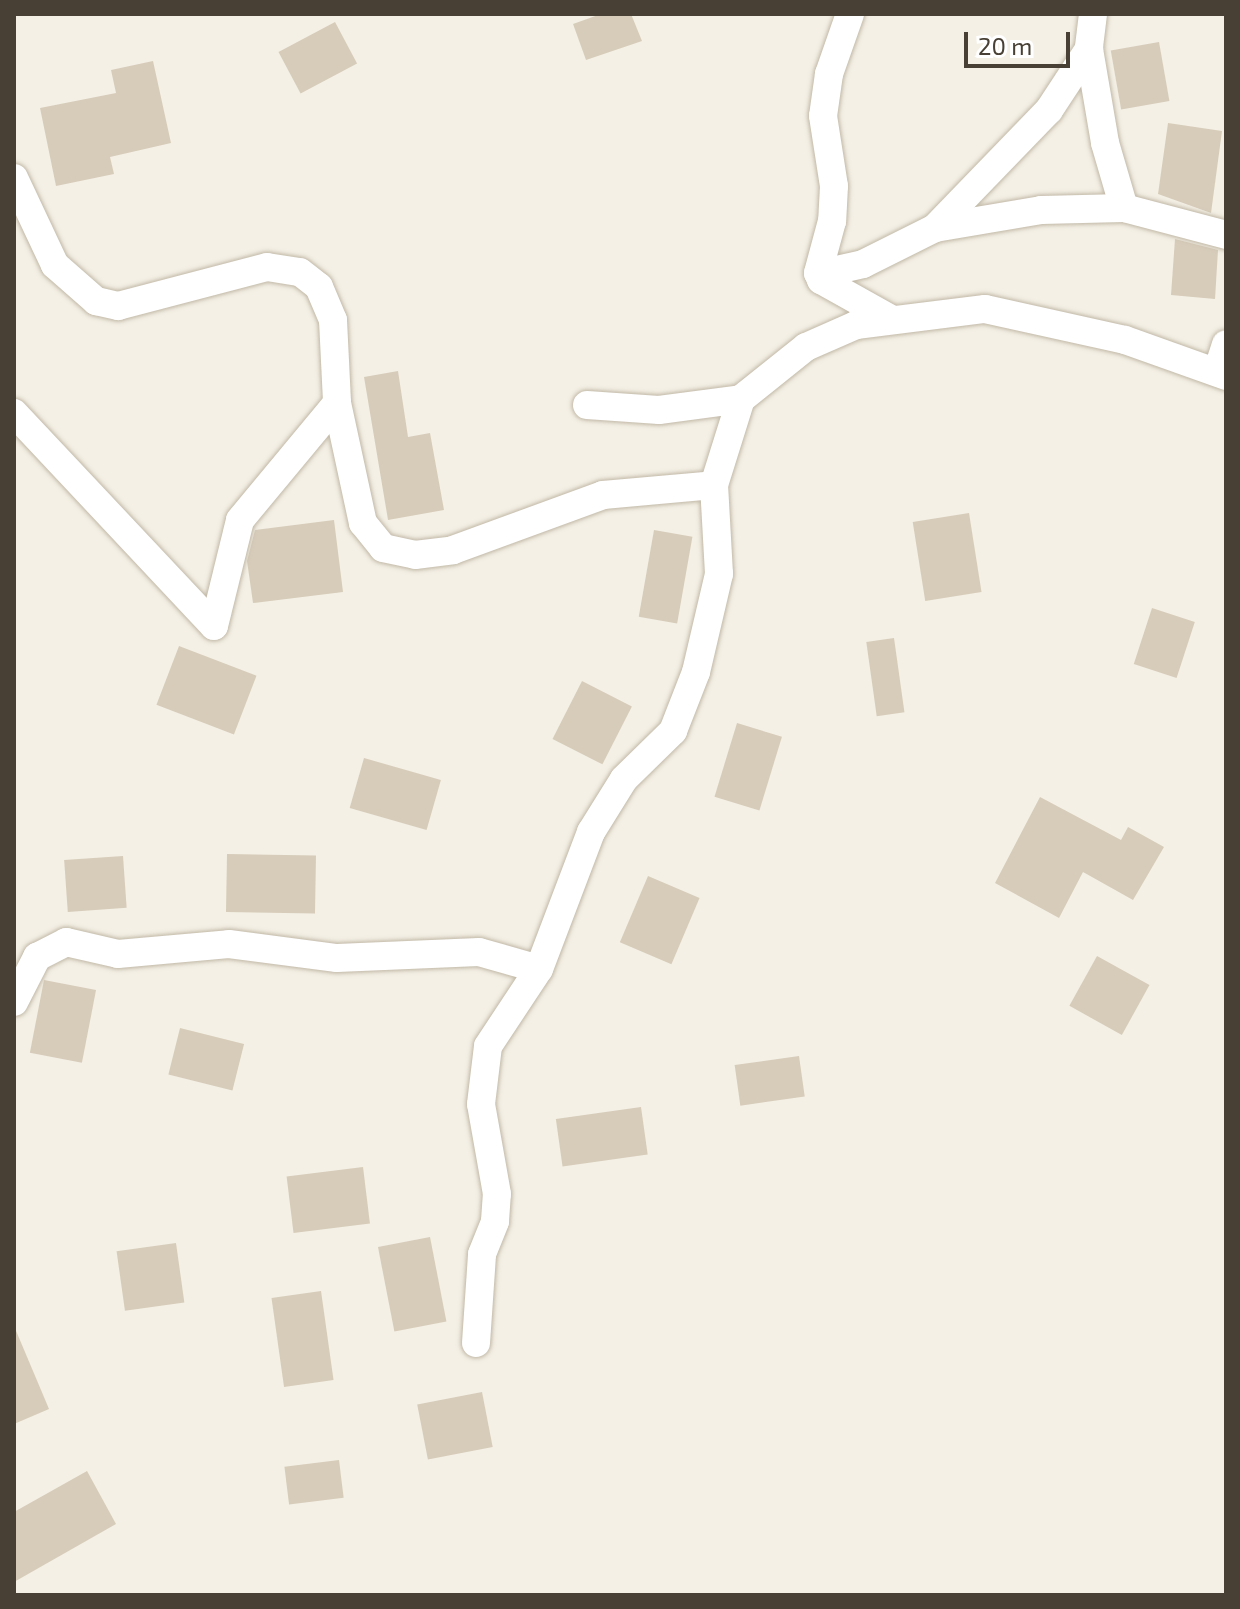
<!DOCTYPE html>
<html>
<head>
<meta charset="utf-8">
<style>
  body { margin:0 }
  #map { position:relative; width:1240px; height:1609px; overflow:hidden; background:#f4f0e5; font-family:"Exo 2",sans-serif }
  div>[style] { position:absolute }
  .building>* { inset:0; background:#d7ccba; transform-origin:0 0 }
  .roads { filter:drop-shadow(0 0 2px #c1b8a7) drop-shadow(0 0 2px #c1b8a7) }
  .street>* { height:28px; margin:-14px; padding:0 14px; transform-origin:14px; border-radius:14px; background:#fff }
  span { translate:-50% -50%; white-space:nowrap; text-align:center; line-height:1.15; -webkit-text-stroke:6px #fff; paint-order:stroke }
  .frame { position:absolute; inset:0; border:16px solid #484034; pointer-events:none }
  .scale { position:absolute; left:964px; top:32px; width:106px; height:36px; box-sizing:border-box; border:4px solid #484034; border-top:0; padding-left:10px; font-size:24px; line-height:28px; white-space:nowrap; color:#484034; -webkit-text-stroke:6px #fff; paint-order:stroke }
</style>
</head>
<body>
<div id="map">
  <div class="building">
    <i style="clip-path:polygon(601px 14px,631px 14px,642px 41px,586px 60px,573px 24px)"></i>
    <i style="left:335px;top:22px;width:47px;height:64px;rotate:62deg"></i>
    <i style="left:1159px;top:42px;width:60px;height:49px;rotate:80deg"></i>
    <i style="clip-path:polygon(153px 61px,171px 143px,110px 157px,114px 174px,56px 186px,40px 108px,116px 93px,111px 70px)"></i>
    <i style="clip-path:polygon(1168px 123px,1222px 131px,1211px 213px,1158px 194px)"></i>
    <i style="clip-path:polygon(1175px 239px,1218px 250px,1215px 299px,1171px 295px)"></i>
    <i style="clip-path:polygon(398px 371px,408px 437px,430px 433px,444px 510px,388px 520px,364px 377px)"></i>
    <i style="left:969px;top:513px;width:80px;height:57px;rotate:81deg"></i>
    <i style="clip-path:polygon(334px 520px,343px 592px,253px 603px,247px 561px,255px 530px)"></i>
    <i style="left:654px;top:530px;width:39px;height:88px;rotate:10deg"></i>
    <i style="left:1152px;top:608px;width:45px;height:59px;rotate:18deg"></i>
    <i style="left:894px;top:638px;width:75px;height:28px;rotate:82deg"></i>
    <i style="left:179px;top:646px;width:83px;height:63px;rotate:21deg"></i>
    <i style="left:582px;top:681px;width:56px;height:65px;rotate:27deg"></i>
    <i style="left:737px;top:723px;width:47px;height:77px;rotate:17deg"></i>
    <i style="left:364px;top:758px;width:80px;height:52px;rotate:16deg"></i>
    <i style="clip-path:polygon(1040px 797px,1121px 840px,1128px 827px,1164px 847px,1133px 900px,1083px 872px,1059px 918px,995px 883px)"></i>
    <i style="left:227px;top:854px;width:89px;height:58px;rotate:1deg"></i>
    <i style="left:123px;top:856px;width:52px;height:59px;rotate:86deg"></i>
    <i style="left:648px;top:876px;width:56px;height:72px;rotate:23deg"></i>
    <i style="left:1097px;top:956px;width:60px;height:57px;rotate:29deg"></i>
    <i style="left:44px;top:980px;width:53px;height:74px;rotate:11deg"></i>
    <i style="left:180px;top:1028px;width:66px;height:48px;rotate:14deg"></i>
    <i style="left:799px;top:1056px;width:41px;height:65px;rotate:82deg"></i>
    <i style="left:641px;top:1107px;width:48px;height:86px;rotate:82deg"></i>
    <i style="left:363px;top:1167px;width:57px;height:77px;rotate:83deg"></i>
    <i style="left:430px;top:1237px;width:86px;height:53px;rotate:79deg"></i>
    <i style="left:176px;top:1243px;width:60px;height:60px;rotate:82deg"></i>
    <i style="left:321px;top:1291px;width:90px;height:50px;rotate:82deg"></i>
    <i style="clip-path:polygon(14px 1326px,49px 1409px,14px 1424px)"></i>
    <i style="left:482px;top:1392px;width:56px;height:66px;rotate:79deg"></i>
    <i style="left:339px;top:1460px;width:38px;height:55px;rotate:83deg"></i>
    <i style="clip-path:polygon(87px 1471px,116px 1524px,14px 1582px,14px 1512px)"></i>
  </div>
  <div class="roads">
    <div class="street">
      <i style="left:850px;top:14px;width:64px;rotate:109.3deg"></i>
      <i style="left:829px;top:74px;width:42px;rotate:98.1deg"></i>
      <i style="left:823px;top:116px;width:71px;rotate:81.1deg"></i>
      <i style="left:834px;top:186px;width:35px;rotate:93deg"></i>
      <i style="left:832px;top:221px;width:54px;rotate:105.1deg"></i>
      <i style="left:818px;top:273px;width:8px;rotate:67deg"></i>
      <i style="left:821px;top:280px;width:80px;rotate:29.1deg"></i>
      <i style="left:1093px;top:14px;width:35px;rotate:97deg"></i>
      <i style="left:1089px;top:49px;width:95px;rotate:80.3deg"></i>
      <i style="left:1105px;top:143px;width:68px;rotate:73.7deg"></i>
      <i style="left:14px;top:178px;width:96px;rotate:64.8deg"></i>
      <i style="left:55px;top:265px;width:55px;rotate:41.3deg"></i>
      <i style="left:96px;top:301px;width:23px;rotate:13deg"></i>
      <i style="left:118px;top:306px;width:154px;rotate:-14.7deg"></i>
      <i style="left:267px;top:267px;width:33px;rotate:9deg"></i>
      <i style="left:300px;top:272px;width:24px;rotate:38deg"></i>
      <i style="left:319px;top:287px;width:36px;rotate:67deg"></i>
      <i style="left:333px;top:320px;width:83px;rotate:87.2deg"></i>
      <i style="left:337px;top:403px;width:123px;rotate:77.8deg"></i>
      <i style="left:363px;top:523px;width:32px;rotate:51deg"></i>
      <i style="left:383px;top:548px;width:33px;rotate:12deg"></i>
      <i style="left:415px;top:555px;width:38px;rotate:-7deg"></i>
      <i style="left:453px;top:550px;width:160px;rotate:-20.1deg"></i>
      <i style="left:603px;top:495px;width:111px;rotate:-5.1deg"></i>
      <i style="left:935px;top:228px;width:164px;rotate:-46deg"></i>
      <i style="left:1049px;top:110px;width:73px;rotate:-56.7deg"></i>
      <i style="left:819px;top:274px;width:45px;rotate:-12.8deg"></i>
      <i style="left:863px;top:264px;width:80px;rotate:-26.6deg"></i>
      <i style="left:935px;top:228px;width:108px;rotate:-9.6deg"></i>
      <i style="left:1041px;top:210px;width:83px;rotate:-1.4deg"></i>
      <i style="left:1124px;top:208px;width:106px;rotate:14.8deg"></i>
      <i style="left:1217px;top:372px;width:29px;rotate:-72deg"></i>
      <i style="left:587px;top:405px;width:72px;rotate:4deg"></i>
      <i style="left:659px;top:410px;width:83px;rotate:-7.6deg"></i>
      <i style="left:14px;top:413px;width:292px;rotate:46.8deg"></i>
      <i style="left:214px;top:626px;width:109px;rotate:-76.2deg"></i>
      <i style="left:240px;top:520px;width:152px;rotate:-50.3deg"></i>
      <i style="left:14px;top:1002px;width:51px;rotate:-62.9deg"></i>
      <i style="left:37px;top:957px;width:33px;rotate:-27deg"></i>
      <i style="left:66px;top:942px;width:53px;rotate:13deg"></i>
      <i style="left:118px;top:954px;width:111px;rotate:-5.1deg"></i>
      <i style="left:229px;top:944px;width:109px;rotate:7.4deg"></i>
      <i style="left:337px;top:958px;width:142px;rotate:-2.4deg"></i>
      <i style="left:479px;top:952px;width:62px;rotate:15.8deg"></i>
      <i style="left:476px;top:1343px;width:89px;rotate:-86.1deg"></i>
      <i style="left:482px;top:1254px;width:35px;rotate:-68deg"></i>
      <i style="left:495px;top:1221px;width:27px;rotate:-86deg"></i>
      <i style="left:497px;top:1194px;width:91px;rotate:-100.1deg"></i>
      <i style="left:481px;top:1104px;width:58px;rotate:-83.1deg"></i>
      <i style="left:488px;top:1046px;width:92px;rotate:-56.5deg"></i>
      <i style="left:539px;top:969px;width:147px;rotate:-69.2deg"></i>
      <i style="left:591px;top:832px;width:62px;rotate:-58.1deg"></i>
      <i style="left:624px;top:779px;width:69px;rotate:-44.4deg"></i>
      <i style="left:673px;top:731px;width:63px;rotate:-68.7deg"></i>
      <i style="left:696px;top:672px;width:101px;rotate:-76.8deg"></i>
      <i style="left:719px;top:574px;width:89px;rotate:-93.2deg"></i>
      <i style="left:714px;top:485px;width:90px;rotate:-72.6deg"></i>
      <i style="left:741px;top:399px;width:83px;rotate:-38.7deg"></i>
      <i style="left:806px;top:347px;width:55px;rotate:-23.7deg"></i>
      <i style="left:856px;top:325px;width:130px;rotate:-7.1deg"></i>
      <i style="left:985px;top:309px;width:143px;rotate:12.5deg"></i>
      <i style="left:1125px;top:340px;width:107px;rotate:19.6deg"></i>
    </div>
  </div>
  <div class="frame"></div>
  <div class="scale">20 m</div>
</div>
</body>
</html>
